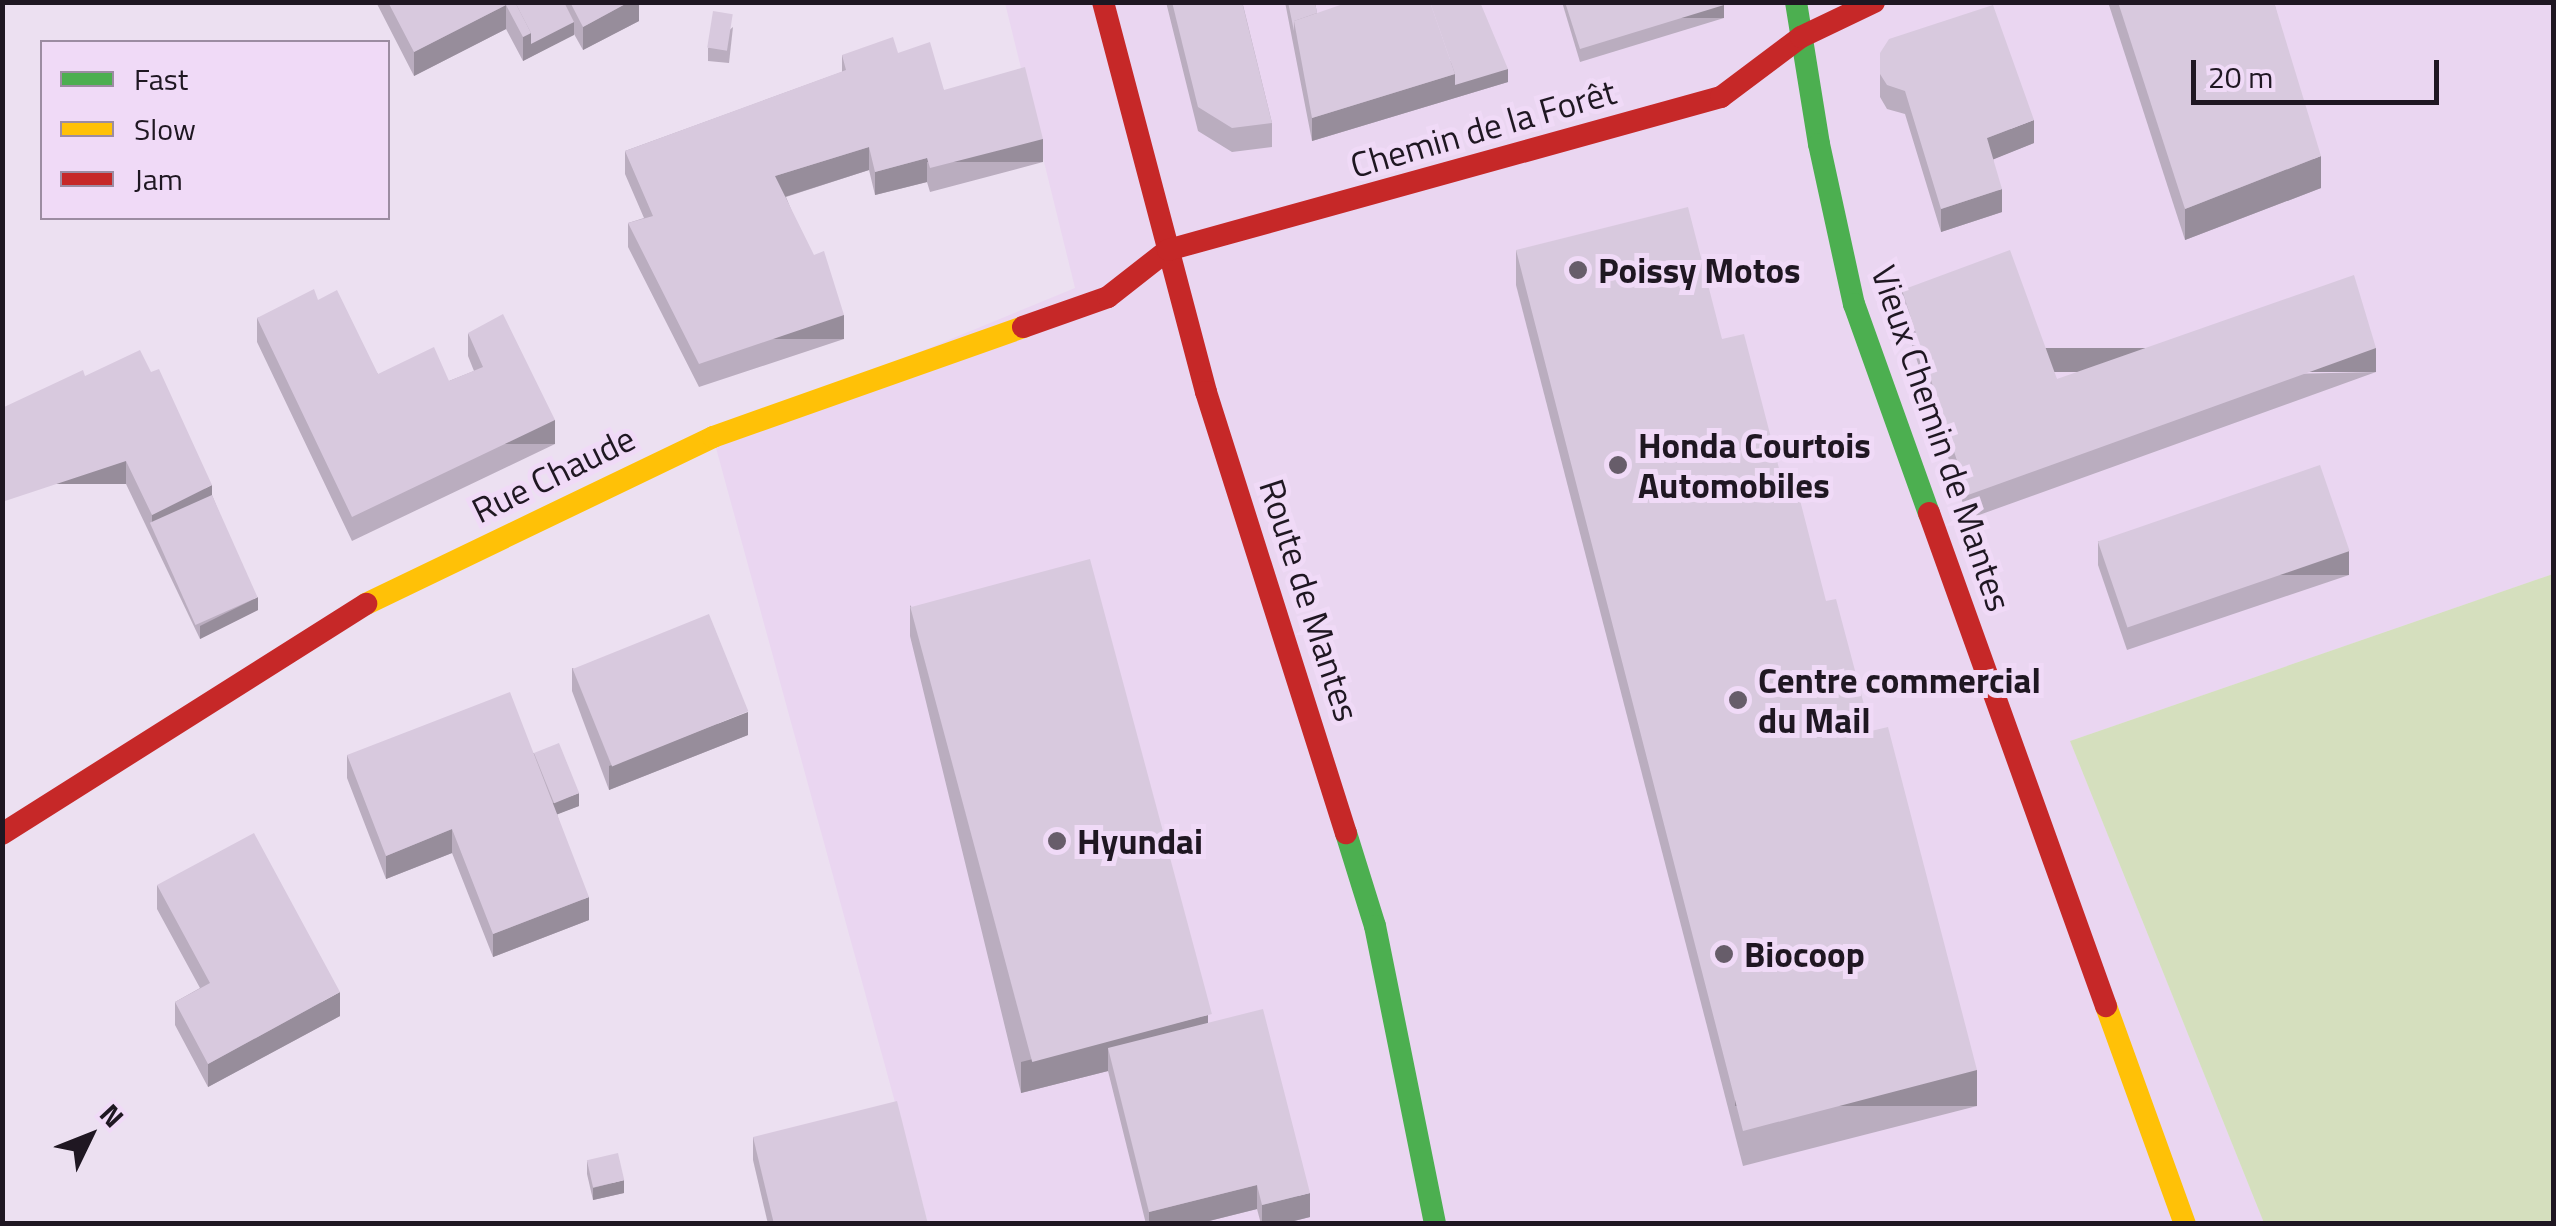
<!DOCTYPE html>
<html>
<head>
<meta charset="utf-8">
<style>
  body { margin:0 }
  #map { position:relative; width:2556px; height:1226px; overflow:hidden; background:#ece0f1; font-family:"Titillium Web",sans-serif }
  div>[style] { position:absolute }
  .built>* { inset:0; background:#ead6f1 }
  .green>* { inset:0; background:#d5dfbe }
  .fast>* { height:22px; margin:-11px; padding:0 11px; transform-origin:11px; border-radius:11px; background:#4caf50 }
  .slow>* { height:22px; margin:-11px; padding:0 11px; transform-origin:11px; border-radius:11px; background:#ffc107 }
  .jam>* { height:22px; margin:-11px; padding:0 11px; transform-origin:11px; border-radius:11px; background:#c62828 }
  .wall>* { inset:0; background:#baadbf }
  .shaded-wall>* { inset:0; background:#978d9b; transform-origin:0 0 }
  .building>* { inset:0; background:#d8c9de; transform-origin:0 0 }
  .dots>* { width:28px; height:28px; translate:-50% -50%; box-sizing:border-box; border:5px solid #f0daf7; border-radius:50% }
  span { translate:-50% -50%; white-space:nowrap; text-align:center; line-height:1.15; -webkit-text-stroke:10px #f0daf7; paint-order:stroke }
  .street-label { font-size:35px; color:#1f1722 }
  .poi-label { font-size:35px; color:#1f1722; font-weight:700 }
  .left { translate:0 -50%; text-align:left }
  .frame { position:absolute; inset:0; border:5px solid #1f1722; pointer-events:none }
  .legend { position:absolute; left:40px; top:40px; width:350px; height:180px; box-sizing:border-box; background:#f0daf7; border:2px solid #9c8ca2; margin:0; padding:12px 18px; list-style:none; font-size:30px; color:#1f1722 }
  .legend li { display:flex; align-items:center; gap:20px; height:50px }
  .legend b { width:50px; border:2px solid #9c8ca2 }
  .north { position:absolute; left:40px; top:1086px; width:100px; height:100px; -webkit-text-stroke:8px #f0daf7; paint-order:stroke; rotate:47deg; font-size:28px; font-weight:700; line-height:40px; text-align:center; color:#1f1722 }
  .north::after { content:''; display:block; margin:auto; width:35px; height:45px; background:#1f1722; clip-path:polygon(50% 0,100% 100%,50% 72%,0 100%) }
  .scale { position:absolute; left:2191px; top:60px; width:248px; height:45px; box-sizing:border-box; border:5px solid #1f1722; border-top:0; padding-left:12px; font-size:30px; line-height:35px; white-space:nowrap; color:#1f1722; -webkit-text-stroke:8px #f0daf7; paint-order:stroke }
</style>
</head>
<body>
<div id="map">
  <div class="built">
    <i style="clip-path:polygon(1005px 3px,2553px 3px,2553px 574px,2070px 741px,2264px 1223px,928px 1223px,713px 437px,1075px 288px)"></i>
  </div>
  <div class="green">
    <i style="clip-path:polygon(2553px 574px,2553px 1223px,2264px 1223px,2070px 741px)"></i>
  </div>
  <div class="fast">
    <i style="left:1796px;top:2px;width:144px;rotate:80.8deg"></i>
    <i style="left:1819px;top:144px;width:164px;rotate:77.7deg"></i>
    <i style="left:1854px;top:304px;width:222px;rotate:70.3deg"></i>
    <i style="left:1346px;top:833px;width:97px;rotate:72.7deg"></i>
    <i style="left:1375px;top:926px;width:304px;rotate:78.6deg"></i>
  </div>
  <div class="slow">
    <i style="left:366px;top:604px;width:385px;rotate:-25.7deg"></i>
    <i style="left:713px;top:437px;width:329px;rotate:-19.5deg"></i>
    <i style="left:2106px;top:1006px;width:232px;rotate:70.1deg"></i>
  </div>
  <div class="jam">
    <i style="left:1103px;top:2px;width:403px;rotate:75.2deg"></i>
    <i style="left:1206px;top:392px;width:463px;rotate:72.4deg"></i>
    <i style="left:1023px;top:327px;width:90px;rotate:-19.4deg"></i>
    <i style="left:1108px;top:297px;width:76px;rotate:-38.1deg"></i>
    <i style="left:1168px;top:250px;width:574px;rotate:-15.47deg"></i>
    <i style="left:1721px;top:97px;width:100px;rotate:-36.9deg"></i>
    <i style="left:1801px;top:37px;width:81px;rotate:-25.6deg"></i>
    <i style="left:1929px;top:513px;width:524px;rotate:70.25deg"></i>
    <i style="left:2px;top:834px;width:431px;rotate:-32.3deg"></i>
  </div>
  <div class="wall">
    <i style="clip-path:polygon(376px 2px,639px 2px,639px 21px,583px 50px,574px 34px,523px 61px,506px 29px,414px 76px)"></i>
    <i style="clip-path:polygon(1166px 2px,1253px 2px,1243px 5px,1272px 123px,1272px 147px,1232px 152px,1198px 131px)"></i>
    <i style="clip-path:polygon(1285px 2px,1315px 2px,1317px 13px,1508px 82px,1312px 141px)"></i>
    <i style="clip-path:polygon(1562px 2px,1723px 2px,1724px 18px,1580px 62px)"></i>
    <i style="clip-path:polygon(2108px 2px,2274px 2px,2321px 188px,2185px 240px)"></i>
    <i style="clip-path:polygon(733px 27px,729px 63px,708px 61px,708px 48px)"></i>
    <i style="clip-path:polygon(898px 53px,944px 90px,1043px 162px,930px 192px,927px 182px,875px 195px,869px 170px,786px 197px,844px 339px,699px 387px,628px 247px,628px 223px,644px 218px,625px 174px,625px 151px,842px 72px,842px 55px)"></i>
    <i style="clip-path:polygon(1880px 53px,2034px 143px,1993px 159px,2002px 212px,1941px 232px,1905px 114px,1887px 109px,1880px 97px)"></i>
    <i style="clip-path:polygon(1516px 250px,1722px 339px,1781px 476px,1871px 731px,1977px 1106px,1743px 1166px,1516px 285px)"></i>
    <i style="clip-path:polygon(1902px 290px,2057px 379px,2376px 372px,1968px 519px,1902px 314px)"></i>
    <i style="clip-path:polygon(318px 300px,378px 374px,449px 381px,474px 371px,468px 356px,468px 333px,555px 444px,352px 541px,257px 342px,257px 318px)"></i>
    <i style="clip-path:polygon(85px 376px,212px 495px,258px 610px,200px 639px,126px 484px)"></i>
    <i style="clip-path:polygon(2098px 541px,2349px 575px,2127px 650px,2098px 565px)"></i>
    <i style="clip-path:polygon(910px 605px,1208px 1023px,1310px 1217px,1282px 1224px,1261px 1224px,1257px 1209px,1197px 1224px,1146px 1224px,1108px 1071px,1021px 1093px,910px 636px)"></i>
    <i style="clip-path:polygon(572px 668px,748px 735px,609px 790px,572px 691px)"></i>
    <i style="clip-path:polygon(534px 753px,579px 806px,557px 814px,589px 920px,493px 957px,452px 853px,386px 879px,347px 778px,347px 755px)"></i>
    <i style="clip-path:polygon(157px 885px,340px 1016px,208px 1087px,175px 1025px,175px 1002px,200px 988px,157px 909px)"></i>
    <i style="clip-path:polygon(753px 1137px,928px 1224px,768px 1224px,753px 1160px)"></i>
    <i style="clip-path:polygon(587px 1161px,624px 1193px,593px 1200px,587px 1174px)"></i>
  </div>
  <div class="shaded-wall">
    <i style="clip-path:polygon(629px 2px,639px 2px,639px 21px,583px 50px,583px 27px)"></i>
    <i style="clip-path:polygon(506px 5px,506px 29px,414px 76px,414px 52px)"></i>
    <i style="left:1724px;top:5px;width:13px;height:151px;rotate:90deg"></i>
    <i style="clip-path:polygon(574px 22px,574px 35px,523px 61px,523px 37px,531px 33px)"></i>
    <i style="clip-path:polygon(1508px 69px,1508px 82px,1312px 141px,1312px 118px,1455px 74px)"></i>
    <i style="clip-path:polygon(2034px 120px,2034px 143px,1987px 162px,1987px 138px)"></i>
    <i style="left:1043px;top:139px;width:23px;height:117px;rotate:90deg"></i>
    <i style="clip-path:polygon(869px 147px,869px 170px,775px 200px,775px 176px)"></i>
    <i style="clip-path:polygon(2321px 156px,2321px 188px,2185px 240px,2185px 209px)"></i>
    <i style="clip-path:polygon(927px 158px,927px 182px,875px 195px,875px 172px)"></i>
    <i style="clip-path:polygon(2002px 189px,2002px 212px,1941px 232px,1941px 209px)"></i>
    <i style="left:844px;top:315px;width:24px;height:153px;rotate:90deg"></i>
    <i style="left:2376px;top:348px;width:24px;height:434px;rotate:90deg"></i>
    <i style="left:555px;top:420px;width:24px;height:225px;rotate:90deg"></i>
    <i style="left:126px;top:461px;width:23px;height:131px;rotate:90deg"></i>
    <i style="clip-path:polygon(212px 485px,212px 508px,152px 526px,152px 515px)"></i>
    <i style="left:2349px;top:551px;width:24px;height:234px;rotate:90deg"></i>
    <i style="clip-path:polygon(258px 597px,258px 610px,200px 639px,200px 626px)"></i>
    <i style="clip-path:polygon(748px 712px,748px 735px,609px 790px,609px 766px)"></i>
    <i style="clip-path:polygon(579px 793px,579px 806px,548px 818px,548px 805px)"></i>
    <i style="clip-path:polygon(452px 829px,452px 853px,386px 879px,386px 856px)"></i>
    <i style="clip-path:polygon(589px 897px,589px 920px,493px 957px,493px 934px)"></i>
    <i style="clip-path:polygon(340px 992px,340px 1016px,208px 1087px,208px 1064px)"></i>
    <i style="clip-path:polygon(1208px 1015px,1208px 1046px,1108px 1048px,1108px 1071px,1021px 1093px,1021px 1062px)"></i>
    <i style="left:1977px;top:1070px;width:36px;height:242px;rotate:90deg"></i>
    <i style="clip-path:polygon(624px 1180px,624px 1193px,593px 1200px,593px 1188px)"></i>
    <i style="clip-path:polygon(1257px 1185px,1257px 1209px,1197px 1224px,1149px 1224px,1149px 1212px)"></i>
    <i style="clip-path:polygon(1310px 1193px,1310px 1217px,1282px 1224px,1262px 1224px,1262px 1205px)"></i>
  </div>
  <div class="building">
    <i style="clip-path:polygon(388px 2px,515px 2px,531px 33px,523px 37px,506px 5px,414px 52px)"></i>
    <i style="clip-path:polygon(515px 2px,564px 2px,574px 22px,531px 44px,531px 33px)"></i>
    <i style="clip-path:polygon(570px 2px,629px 2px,583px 27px)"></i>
    <i style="clip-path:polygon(1172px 2px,1242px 2px,1272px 123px,1232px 128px,1198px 107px)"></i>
    <i style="clip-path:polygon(1288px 2px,1315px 2px,1317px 13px,1294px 21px,1294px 31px)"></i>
    <i style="clip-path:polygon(1349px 2px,1430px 2px,1455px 74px,1312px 118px,1294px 21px)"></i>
    <i style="clip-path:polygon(1430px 2px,1480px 2px,1508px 69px,1455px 85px,1455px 74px)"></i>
    <i style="clip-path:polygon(1565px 2px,1723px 2px,1724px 5px,1580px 49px)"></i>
    <i style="clip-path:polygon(2118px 2px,2274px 2px,2321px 156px,2185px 209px)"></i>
    <i style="clip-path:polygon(1993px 5px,2034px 120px,1987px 138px,2002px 189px,1941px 209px,1905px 91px,1887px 85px,1880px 74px,1880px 53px,1889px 39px)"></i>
    <i style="left:713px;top:11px;width:20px;height:37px;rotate:9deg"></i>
    <i style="clip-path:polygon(893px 37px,898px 53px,930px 42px,944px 90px,1025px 67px,1043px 139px,930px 168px,927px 158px,875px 172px,869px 147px,775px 176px,814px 255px,824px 251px,844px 315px,699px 364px,628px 223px,653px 216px,625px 151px,846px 70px,842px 55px)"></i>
    <i style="clip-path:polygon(1688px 207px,1722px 339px,1744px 334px,1781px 476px,1793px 473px,1826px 601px,1836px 599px,1871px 731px,1888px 727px,1977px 1070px,1743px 1131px,1516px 250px)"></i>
    <i style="clip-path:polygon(2010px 250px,2057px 379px,2354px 275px,2376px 348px,1968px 495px,1902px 290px)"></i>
    <i style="clip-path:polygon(314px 289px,318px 300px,337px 290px,378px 374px,434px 347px,449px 381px,483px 367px,468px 333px,503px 314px,555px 420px,352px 517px,257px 318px)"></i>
    <i style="clip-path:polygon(140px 350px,151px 372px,159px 369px,212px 485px,152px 515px,126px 461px,2px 502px,2px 408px,83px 370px,85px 376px)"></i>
    <i style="left:2320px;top:465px;width:91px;height:235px;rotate:71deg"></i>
    <i style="left:212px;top:495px;width:112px;height:68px;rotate:66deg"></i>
    <i style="left:1090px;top:559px;width:471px;height:186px;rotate:75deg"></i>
    <i style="left:709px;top:614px;width:105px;height:147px;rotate:68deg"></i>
    <i style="clip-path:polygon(510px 692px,589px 897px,493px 934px,452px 829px,386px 856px,347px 755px)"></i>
    <i style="left:559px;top:743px;width:54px;height:27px;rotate:68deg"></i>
    <i style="clip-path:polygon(254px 833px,340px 992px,208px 1064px,175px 1002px,210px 983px,157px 885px)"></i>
    <i style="clip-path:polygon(1263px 1009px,1310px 1193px,1262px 1205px,1257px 1185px,1149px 1212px,1108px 1048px)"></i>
    <i style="clip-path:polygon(897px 1101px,928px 1224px,774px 1224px,753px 1137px)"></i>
    <i style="left:618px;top:1153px;width:28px;height:32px;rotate:77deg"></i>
  </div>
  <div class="dots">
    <i style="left:1578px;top:270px;background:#675d6a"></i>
    <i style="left:1618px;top:465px;background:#675d6a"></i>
    <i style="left:1738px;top:700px;background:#675d6a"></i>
    <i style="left:1057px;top:841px;background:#675d6a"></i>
    <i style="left:1724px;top:954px;background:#675d6a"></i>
  </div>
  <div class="street-label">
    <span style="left:1483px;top:128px;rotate:-16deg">Chemin de la Forêt</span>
    <span style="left:1942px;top:438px;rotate:71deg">Vieux Chemin de Mantes</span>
    <span style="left:553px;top:474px;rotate:-26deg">Rue Chaude</span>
    <span style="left:1310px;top:600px;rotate:72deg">Route de Mantes</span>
  </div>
  <div class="poi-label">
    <span class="left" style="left:1598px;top:270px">Poissy Motos</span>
    <span class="left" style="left:1638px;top:465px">Honda Courtois<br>Automobiles</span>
    <span class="left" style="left:1758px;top:700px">Centre commercial<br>du Mail</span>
    <span class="left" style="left:1077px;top:841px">Hyundai</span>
    <span class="left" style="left:1744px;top:954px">Biocoop</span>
  </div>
  <div class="frame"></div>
  <ul class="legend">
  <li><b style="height:12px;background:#4caf50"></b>Fast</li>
  <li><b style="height:12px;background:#ffc107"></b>Slow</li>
  <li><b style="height:12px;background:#c62828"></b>Jam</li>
  </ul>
  <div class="north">N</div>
  <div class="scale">20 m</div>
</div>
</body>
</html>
